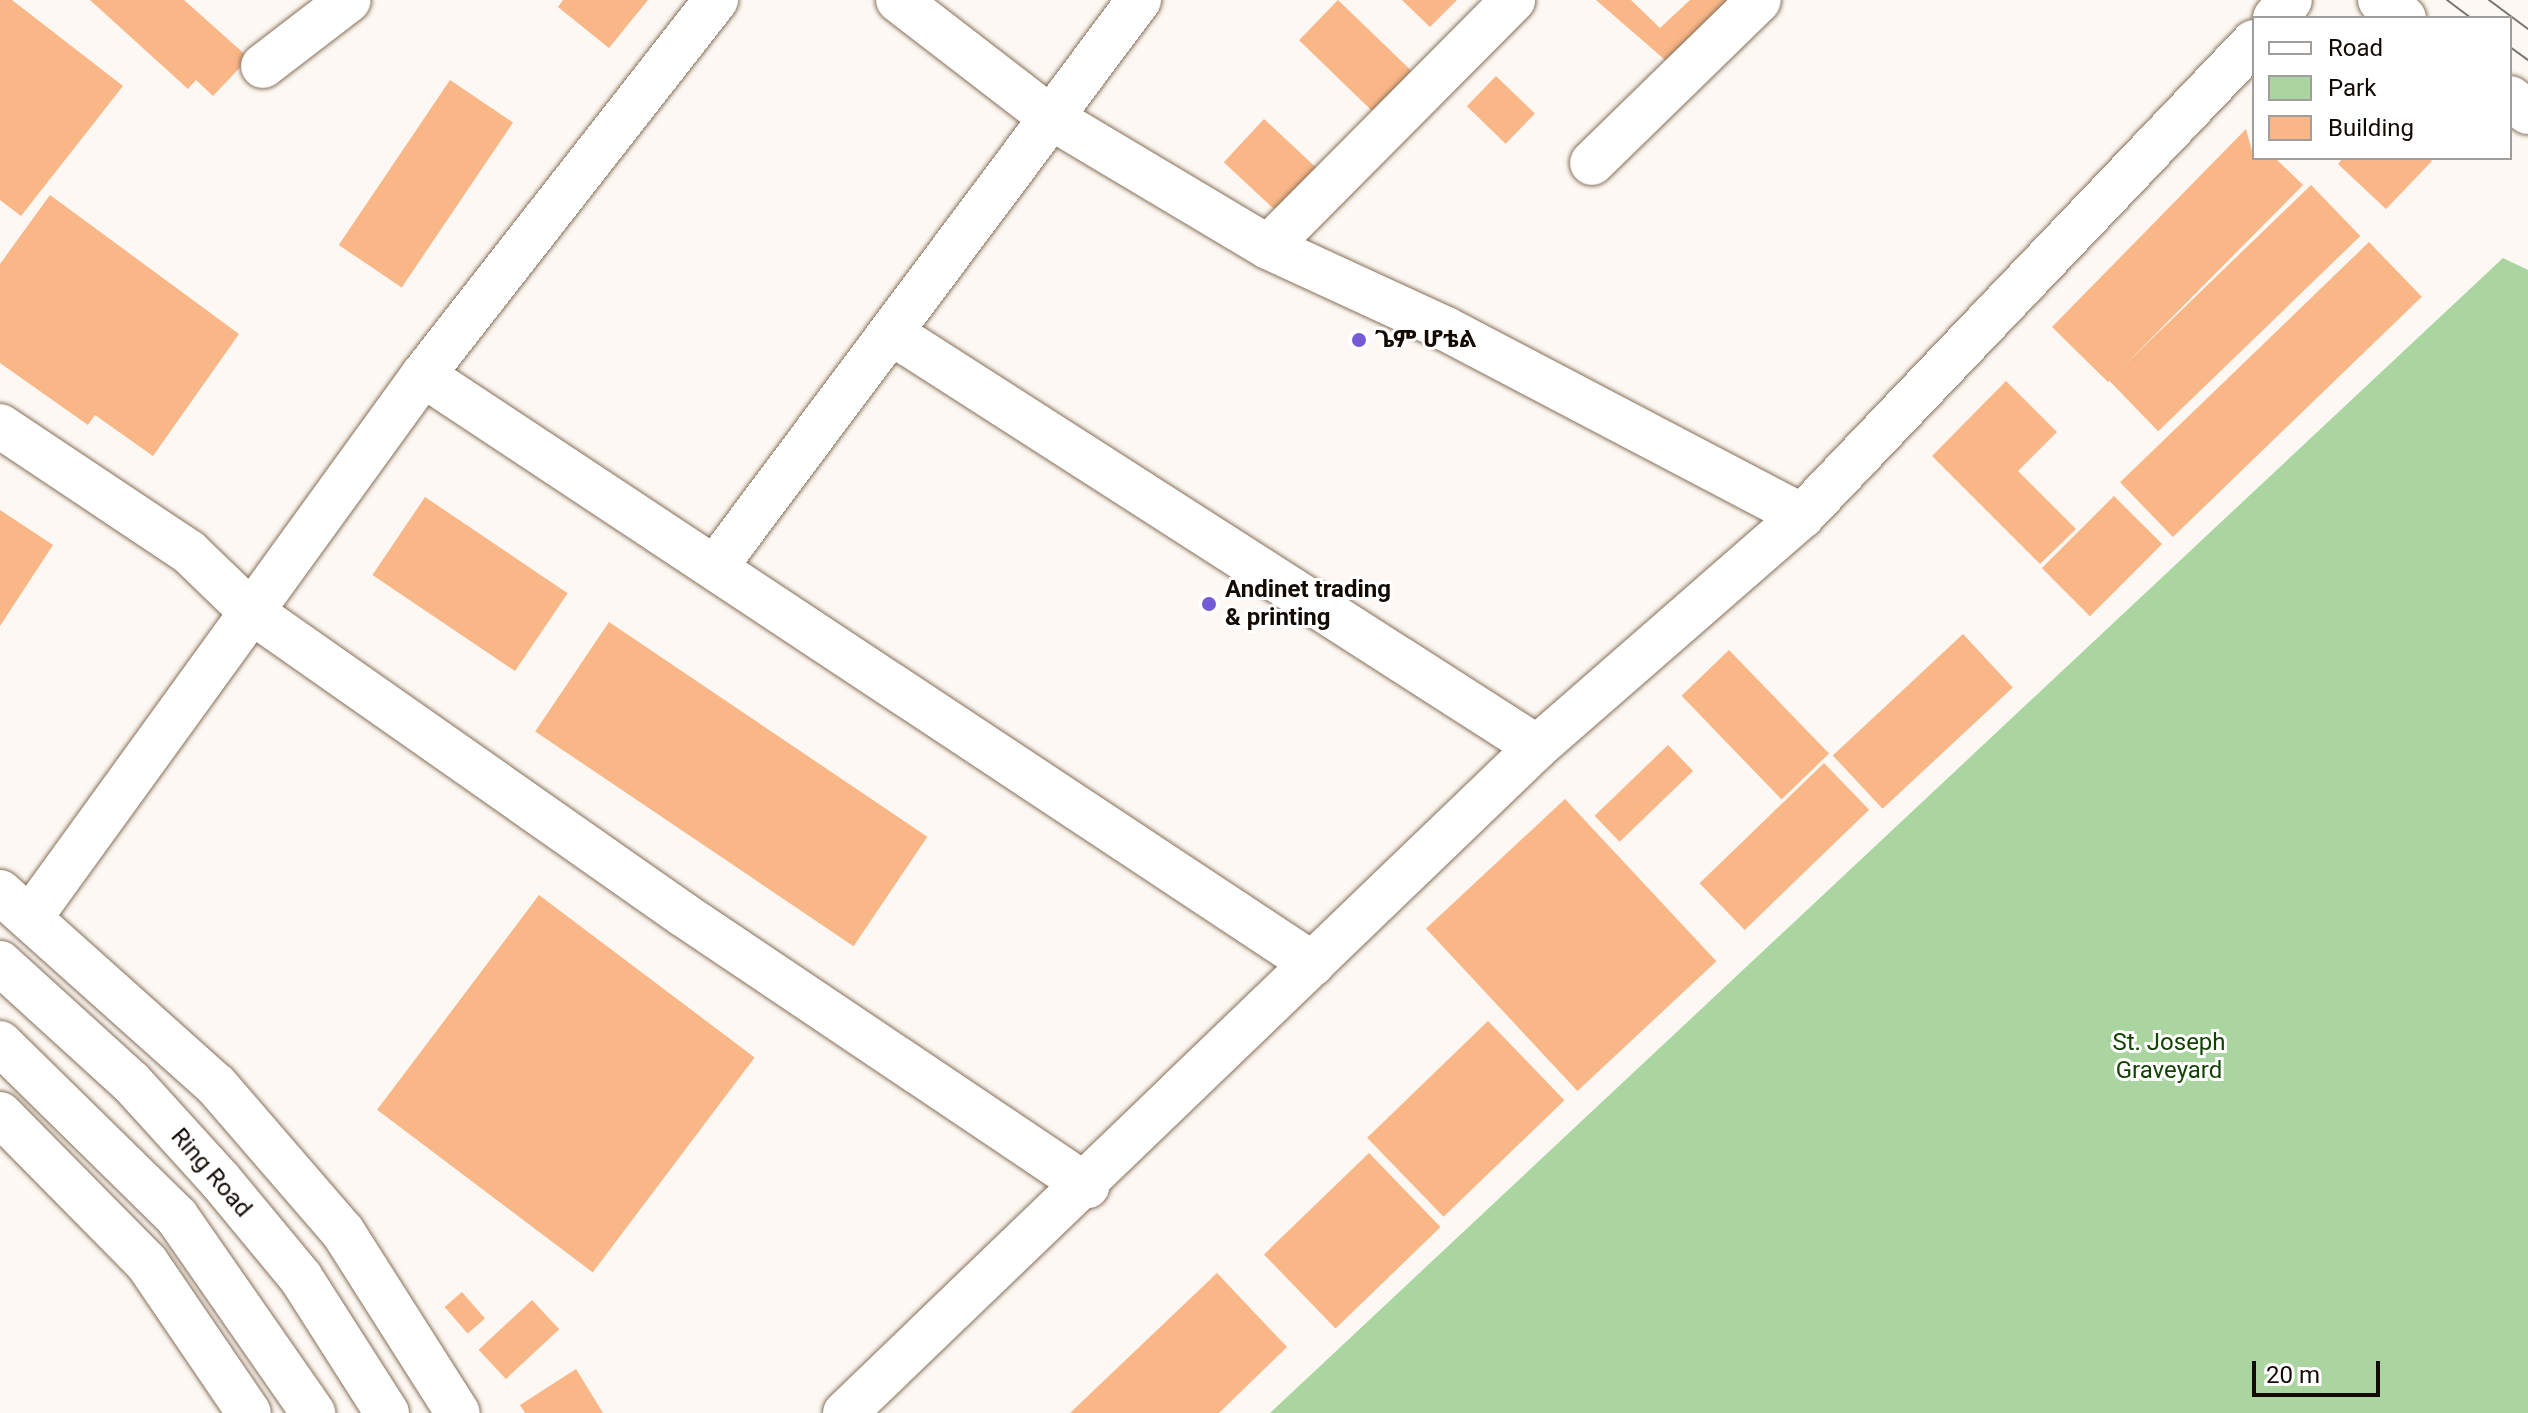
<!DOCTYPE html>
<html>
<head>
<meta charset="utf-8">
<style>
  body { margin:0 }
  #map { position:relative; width:2528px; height:1413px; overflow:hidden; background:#fdf8f3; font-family:Roboto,"Noto Sans Ethiopic",sans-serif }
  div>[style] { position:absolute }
  .green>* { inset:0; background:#aad4a0 }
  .building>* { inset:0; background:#f9b686; transform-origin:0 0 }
  .roads { filter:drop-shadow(0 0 2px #86705a) drop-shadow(0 0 2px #86705a) }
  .street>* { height:44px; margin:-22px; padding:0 22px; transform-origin:22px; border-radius:22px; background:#fff }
  .secondary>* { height:44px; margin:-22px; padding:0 22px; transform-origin:22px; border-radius:22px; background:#fff }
  .primary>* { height:44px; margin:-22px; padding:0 22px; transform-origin:22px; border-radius:22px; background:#fff }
  .highway>* { height:44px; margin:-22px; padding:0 22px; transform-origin:22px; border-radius:22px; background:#fff }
  .tram>* { height:2px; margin:-1px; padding:0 1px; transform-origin:1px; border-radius:1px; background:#7b746e }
  .dots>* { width:22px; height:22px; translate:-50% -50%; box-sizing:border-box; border:4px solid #fff; border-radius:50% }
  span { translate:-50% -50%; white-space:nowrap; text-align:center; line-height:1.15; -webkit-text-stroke:6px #fff; paint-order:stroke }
  .poi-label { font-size:24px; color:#120a03; font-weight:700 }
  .left { translate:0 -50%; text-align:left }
  .park-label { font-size:24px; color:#134303 }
  .street-label { font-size:24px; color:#120a03 }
  .legend { position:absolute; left:2252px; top:16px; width:260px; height:144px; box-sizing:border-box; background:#fff; border:2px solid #a09d9a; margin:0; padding:10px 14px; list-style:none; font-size:24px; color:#120a03 }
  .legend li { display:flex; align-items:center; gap:16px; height:40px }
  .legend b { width:40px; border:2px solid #a09d9a }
  .scale { position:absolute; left:2252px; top:1361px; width:128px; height:36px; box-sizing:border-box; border:4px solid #120a03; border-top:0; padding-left:10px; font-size:24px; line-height:28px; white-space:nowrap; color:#120a03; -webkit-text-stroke:6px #fff; paint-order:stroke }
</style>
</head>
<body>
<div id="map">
  <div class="green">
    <i style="clip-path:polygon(2503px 258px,2528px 270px,2528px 1413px,1270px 1413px)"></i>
  </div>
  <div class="building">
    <i style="clip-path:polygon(0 0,12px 0,123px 86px,21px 216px,0 200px)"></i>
    <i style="clip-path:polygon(90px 0,184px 0,249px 58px,213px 96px,196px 80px,188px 89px)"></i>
    <i style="clip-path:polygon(563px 0,648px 0,609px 48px,558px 7px)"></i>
    <i style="left:1338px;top:0;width:102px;height:56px;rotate:44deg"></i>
    <i style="clip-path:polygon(1402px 0,1457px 0,1430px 27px)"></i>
    <i style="clip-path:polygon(1596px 0,1631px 0,1660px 28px,1690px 0,1742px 0,1672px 66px)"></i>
    <i style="left:1496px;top:76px;width:54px;height:42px;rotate:44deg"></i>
    <i style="left:450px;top:80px;width:76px;height:199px;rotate:34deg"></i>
    <i style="left:1264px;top:119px;width:81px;height:59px;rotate:43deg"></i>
    <i style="clip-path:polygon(2246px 129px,2254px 158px,2275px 158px,2303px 185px,2108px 382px,2052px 327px)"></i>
    <i style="clip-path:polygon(2343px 158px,2428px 158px,2432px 161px,2386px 209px,2338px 164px)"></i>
    <i style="left:2311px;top:185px;width:71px;height:281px;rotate:46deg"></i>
    <i style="clip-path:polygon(50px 195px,239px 334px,153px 456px,95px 415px,88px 425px,0 363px,0 264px)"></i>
    <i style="left:2369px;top:242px;width:76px;height:346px;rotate:46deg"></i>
    <i style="clip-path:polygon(2006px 381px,2057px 432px,2018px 471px,2076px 529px,2040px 564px,1932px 456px)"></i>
    <i style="left:2114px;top:496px;width:68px;height:102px;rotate:45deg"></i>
    <i style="left:425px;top:497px;width:172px;height:94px;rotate:34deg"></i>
    <i style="clip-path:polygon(0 510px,53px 545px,0 626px)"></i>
    <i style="left:609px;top:622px;width:384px;height:132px;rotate:34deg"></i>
    <i style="left:1963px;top:634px;width:73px;height:178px;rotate:47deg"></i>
    <i style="left:1729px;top:650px;width:144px;height:66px;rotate:46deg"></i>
    <i style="left:1668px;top:745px;width:36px;height:102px;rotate:46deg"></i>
    <i style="left:1824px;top:763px;width:65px;height:173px;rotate:46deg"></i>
    <i style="left:1565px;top:799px;width:222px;height:190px;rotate:47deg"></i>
    <i style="left:539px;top:895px;width:270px;height:269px;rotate:37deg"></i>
    <i style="left:1488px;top:1021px;width:110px;height:168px;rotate:46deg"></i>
    <i style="left:1369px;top:1153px;width:103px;height:146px;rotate:46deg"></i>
    <i style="clip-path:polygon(1217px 1273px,1287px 1347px,1219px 1413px,1070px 1413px)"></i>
    <i style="left:462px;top:1292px;width:35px;height:23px;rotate:49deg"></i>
    <i style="left:532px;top:1300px;width:40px;height:73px;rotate:47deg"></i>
    <i style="clip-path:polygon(576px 1369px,603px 1413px,525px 1413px,520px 1405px)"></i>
  </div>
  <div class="roads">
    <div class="street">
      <i style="left:898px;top:0;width:192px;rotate:37.6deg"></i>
      <i style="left:1050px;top:117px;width:254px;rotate:30.8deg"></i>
      <i style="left:1268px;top:247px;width:196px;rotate:24.7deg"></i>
      <i style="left:1446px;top:329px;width:402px;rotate:27.7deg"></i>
      <i style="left:2275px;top:18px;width:23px;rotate:-50deg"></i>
      <i style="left:263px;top:66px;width:108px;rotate:-37.5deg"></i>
      <i style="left:1592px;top:163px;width:233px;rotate:-44.3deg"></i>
      <i style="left:1268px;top:247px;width:348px;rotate:-45.2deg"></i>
      <i style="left:893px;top:334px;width:765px;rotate:32.67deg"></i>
      <i style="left:423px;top:375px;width:1067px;rotate:33.5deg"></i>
      <i style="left:0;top:426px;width:227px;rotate:33.7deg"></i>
      <i style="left:189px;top:552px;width:83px;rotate:44deg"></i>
      <i style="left:249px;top:610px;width:531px;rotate:35.04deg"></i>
      <i style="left:684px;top:915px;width:486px;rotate:33.9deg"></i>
      <i style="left:716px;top:566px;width:707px;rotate:-53.23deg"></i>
      <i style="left:32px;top:915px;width:667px;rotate:-54.09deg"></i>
      <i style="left:423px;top:375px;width:476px;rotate:-52deg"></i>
      <i style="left:845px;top:1413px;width:960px;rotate:-43.9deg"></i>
      <i style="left:1537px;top:747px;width:352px;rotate:-41.1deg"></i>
      <i style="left:1802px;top:516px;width:655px;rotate:-46.36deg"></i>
    </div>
    <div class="secondary">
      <i style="left:0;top:892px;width:290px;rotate:41.8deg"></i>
      <i style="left:216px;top:1085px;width:194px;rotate:49.2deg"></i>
      <i style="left:343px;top:1232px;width:214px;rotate:57.6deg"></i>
      <i style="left:0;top:1114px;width:209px;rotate:45.4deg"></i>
      <i style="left:147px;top:1263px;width:181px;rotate:55.8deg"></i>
    </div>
    <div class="primary">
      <i style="left:2380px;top:0;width:30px;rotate:37deg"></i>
      <i style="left:2510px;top:98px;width:23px;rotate:38deg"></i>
    </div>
    <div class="highway">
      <i style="left:0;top:963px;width:177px;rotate:42.3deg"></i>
      <i style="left:131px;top:1082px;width:132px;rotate:47.8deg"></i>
      <i style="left:220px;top:1180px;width:127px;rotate:50.4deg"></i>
      <i style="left:301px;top:1278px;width:160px;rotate:57.5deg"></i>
      <i style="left:0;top:1043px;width:248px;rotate:44.5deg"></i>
      <i style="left:177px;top:1217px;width:239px;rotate:55.2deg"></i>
    </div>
  </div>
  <div class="tram">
    <i style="left:2447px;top:0;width:30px;rotate:37deg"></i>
    <i style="left:2489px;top:0;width:49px;rotate:36.6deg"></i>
    <i style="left:2510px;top:47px;width:22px;rotate:36deg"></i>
  </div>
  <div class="dots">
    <i style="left:1359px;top:340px;background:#735cd6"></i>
    <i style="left:1209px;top:604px;background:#735cd6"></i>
  </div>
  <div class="poi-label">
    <span class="left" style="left:1375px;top:340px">ጌም ሆቴል</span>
    <span class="left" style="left:1225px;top:604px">Andinet trading<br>&amp; printing</span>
  </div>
  <div class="park-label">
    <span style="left:2169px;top:1057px">St. Joseph<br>Graveyard</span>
  </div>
  <div class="street-label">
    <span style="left:211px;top:1173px;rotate:49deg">Ring Road</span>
  </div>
  <ul class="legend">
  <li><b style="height:10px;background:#fff"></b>Road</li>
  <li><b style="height:22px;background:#aad4a0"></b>Park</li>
  <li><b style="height:22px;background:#f9b686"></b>Building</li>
  </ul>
  <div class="scale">20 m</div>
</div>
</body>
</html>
